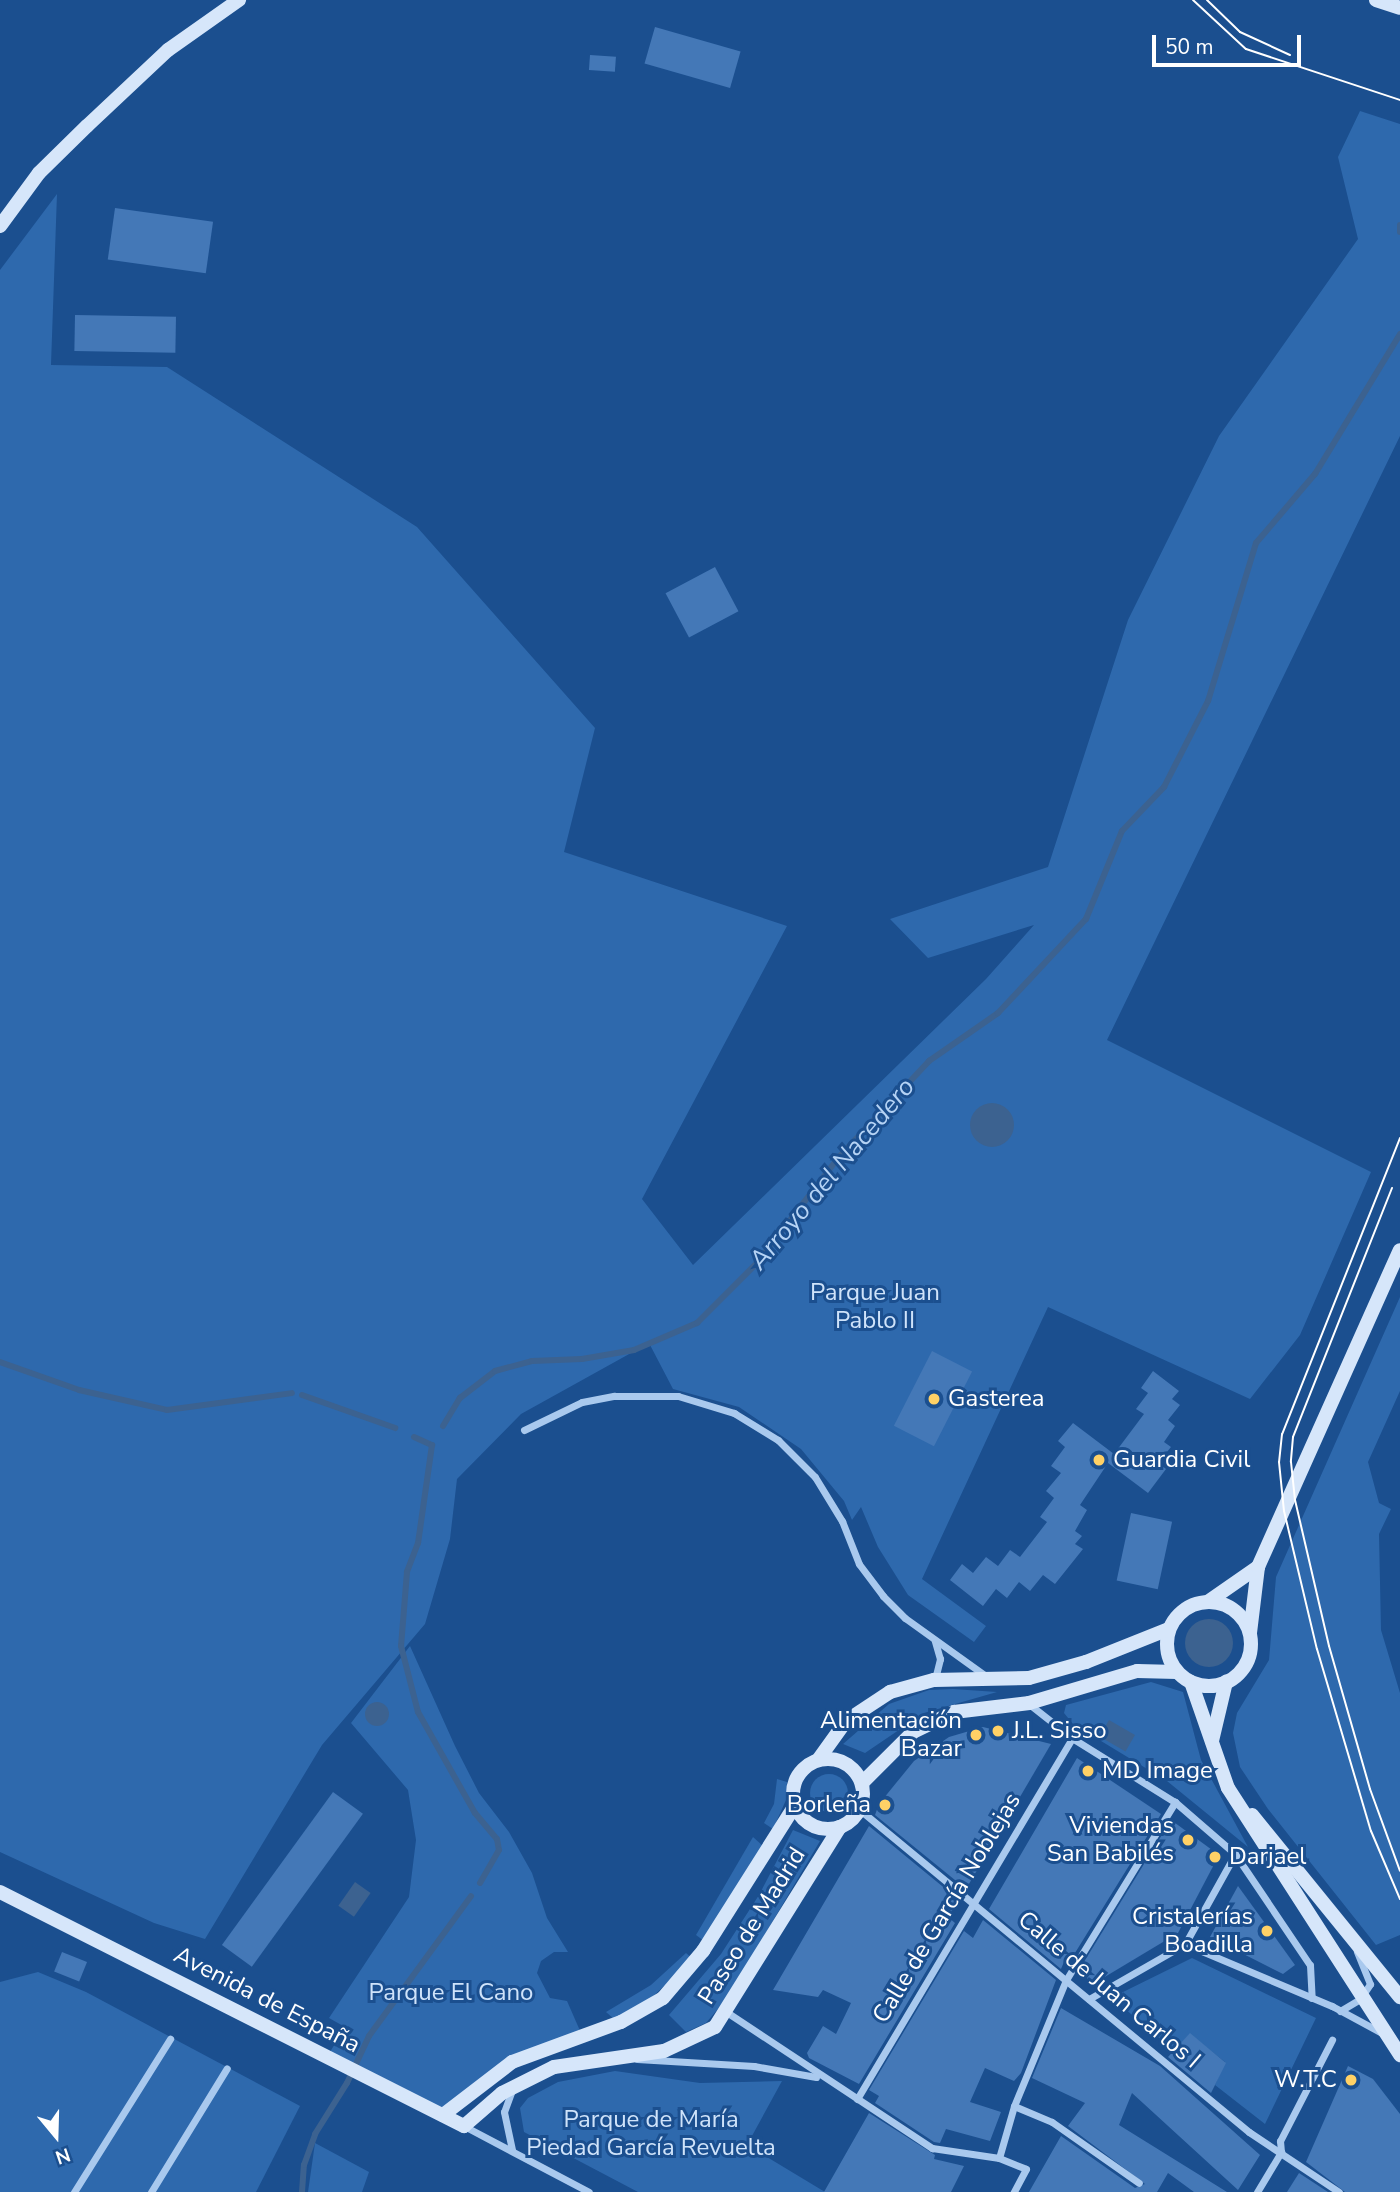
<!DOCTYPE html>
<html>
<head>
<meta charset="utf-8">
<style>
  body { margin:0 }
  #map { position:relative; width:1400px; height:2192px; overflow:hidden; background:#1b4f8f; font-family:"Nunito Sans",sans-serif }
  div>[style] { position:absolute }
  .green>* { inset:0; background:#2e69ad }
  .round { border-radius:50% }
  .water>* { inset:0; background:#3c6290; transform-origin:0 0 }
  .stream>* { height:6px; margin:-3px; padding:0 3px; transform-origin:3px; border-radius:3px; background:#3c6290 }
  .building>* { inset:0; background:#4478b7; transform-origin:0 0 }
  .street>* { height:7px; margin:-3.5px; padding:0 3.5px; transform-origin:3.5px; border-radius:3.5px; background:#a9c9ee }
  .secondary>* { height:14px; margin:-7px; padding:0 7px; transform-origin:7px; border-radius:7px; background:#d6e6fa }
  .secondary>.ring { margin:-7px; padding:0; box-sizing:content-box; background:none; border:14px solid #d6e6fa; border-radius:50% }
  .tram>* { height:2px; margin:-1px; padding:0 1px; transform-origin:1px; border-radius:1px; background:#fff }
  .dots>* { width:19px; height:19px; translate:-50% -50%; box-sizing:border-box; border:4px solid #1b4f8f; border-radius:50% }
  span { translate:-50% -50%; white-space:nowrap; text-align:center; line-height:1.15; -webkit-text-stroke:6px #1b4f8f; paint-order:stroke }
  .park-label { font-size:24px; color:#cfe3fa }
  .poi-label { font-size:24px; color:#fff }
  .left { translate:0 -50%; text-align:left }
  .right { translate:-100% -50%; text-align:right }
  .street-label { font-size:24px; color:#fff }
  .water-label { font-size:26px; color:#b5d3f5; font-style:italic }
  .north { position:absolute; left:21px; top:2101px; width:70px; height:70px; -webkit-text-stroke:5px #1b4f8f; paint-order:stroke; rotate:161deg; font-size:19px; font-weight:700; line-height:28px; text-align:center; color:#fff }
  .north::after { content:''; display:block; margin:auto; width:24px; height:32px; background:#fff; clip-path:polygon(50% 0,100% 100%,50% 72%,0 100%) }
  .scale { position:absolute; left:1152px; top:35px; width:149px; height:32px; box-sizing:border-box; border:4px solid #fff; border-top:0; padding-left:9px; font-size:21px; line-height:24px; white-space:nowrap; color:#fff; -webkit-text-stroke:5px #1b4f8f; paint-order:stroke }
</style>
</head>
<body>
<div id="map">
  <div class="green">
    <i style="clip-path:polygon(1360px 111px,1400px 124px,1400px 436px,1107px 1040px,1371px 1172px,1300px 1335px,1250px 1399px,1048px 1307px,922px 1579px,986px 1626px,974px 1642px,908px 1595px,878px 1547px,861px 1507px,852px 1520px,844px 1501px,801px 1449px,739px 1407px,673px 1389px,649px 1343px,521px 1414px,457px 1479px,450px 1539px,425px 1624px,322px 1745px,205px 1939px,154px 1923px,0 1852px,0 270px,57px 194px,51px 365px,167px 367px,417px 527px,595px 728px,564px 852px,787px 926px,642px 1199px,693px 1265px,986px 979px,1034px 925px,928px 958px,890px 919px,1048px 867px,1128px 620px,1219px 436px,1358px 239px,1338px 157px)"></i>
    <i style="clip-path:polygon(1400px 1297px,1400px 1391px,1368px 1462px,1379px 1503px,1391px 1509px,1379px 1534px,1381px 1630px,1400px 1693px,1400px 1935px,1376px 1945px,1268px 1809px,1240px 1767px,1233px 1733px,1237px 1713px,1269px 1660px,1276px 1577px)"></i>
    <i style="clip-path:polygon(410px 1646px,455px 1746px,479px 1793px,509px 1832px,532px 1873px,547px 1918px,568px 1952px,554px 1952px,541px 1961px,537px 1973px,550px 1998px,567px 2001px,581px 2033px,509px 2058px,442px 2110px,330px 2052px,345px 2027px,329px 2018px,409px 1897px,416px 1840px,408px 1790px,351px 1723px)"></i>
    <i style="clip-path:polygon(1151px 1682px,1183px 1692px,1201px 1760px,1248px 1847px,1167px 1781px,1073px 1724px,1064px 1713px,1066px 1705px)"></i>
    <i style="clip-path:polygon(953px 1689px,997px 1692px,924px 1713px,865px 1753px,843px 1744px,889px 1704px,929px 1690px)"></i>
    <i class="round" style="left:810px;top:1774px;width:38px;height:38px"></i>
    <i style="clip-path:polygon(777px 1779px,787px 1782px,786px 1800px,773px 1829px,764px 1823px,774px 1804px)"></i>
    <i style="clip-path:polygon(793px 1830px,820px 1841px,728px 1997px,706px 2023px,686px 2032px,669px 2015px,721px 1954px,759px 1895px)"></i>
    <i style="clip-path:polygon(753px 1837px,763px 1846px,704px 1941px,696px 1935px)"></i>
    <i style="clip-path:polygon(686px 1953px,693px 1959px,649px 2000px,614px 2019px,606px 2012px,651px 1985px)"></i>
    <i style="clip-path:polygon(1192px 1958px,1316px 2018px,1265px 2124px,1215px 2085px,1225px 2062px,1190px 2034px,1174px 2051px,1117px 2002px,1121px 1993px)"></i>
    <i style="clip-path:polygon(38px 1972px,86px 1992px,300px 2106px,256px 2192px,0 2192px,0 1982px)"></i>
    <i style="clip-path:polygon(615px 2071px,700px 2083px,782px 2081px,747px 2145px,825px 2192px,638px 2192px,524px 2132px,520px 2108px,528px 2098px,558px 2082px)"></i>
    <i style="clip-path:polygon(315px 2143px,369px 2172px,362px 2192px,308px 2192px)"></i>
  </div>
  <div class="water">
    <i class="round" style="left:970px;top:1103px;width:44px;height:44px"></i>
    <i class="round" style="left:1185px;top:1619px;width:48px;height:48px"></i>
    <i class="round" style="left:365px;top:1702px;width:24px;height:24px"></i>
    <i style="left:1109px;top:1720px;width:30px;height:19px;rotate:30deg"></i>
    <i style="left:355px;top:1882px;width:19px;height:29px;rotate:35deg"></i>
  </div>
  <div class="stream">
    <i style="left:1400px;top:225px;width:7px;rotate:90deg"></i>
    <i style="left:0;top:1362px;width:84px;rotate:19.5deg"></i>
    <i style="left:79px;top:1390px;width:90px;rotate:12.8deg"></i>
    <i style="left:167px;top:1410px;width:126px;rotate:-7.7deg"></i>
    <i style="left:302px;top:1395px;width:99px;rotate:19.5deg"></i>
    <i style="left:443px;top:1426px;width:33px;rotate:-59deg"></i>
    <i style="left:460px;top:1398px;width:44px;rotate:-37.6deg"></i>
    <i style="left:495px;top:1371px;width:38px;rotate:-15deg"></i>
    <i style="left:532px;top:1361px;width:50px;rotate:-2.3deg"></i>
    <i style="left:582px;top:1359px;width:53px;rotate:-9.8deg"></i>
    <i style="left:634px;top:1350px;width:69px;rotate:-23.2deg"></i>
    <i style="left:697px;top:1323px;width:85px;rotate:-45deg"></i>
    <i style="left:757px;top:1263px;width:134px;rotate:-52.3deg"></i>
    <i style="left:839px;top:1157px;width:132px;rotate:-46.8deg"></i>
    <i style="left:929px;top:1061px;width:84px;rotate:-34.8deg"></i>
    <i style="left:998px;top:1013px;width:129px;rotate:-46.9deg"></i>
    <i style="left:1086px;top:919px;width:95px;rotate:-67.8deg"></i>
    <i style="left:1122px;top:831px;width:61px;rotate:-46.3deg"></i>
    <i style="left:1164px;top:787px;width:97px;rotate:-62.9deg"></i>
    <i style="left:1208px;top:701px;width:165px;rotate:-73.1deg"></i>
    <i style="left:1256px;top:543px;width:91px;rotate:-49.5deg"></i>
    <i style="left:1315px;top:474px;width:164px;rotate:-58.7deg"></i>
    <i style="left:414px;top:1437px;width:20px;rotate:24deg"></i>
    <i style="left:432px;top:1445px;width:99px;rotate:98.1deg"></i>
    <i style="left:418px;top:1543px;width:31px;rotate:111deg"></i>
    <i style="left:407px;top:1572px;width:74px;rotate:94.6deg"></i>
    <i style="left:401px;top:1646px;width:68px;rotate:75.6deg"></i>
    <i style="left:418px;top:1712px;width:116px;rotate:60.6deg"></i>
    <i style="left:475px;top:1813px;width:34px;rotate:50deg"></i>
    <i style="left:497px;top:1839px;width:11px;rotate:80deg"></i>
    <i style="left:499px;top:1850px;width:38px;rotate:120deg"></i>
    <i style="left:302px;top:2192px;width:27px;rotate:-86deg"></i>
    <i style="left:304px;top:2165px;width:33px;rotate:-70deg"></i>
    <i style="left:315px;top:2134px;width:60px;rotate:-57.9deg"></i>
    <i style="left:347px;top:2083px;width:52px;rotate:-64.9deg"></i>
    <i style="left:369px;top:2036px;width:173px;rotate:-53.9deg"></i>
  </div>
  <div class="building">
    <i style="left:655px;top:27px;width:89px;height:38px;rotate:16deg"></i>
    <i style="left:590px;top:55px;width:26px;height:15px;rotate:4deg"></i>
    <i style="left:115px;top:208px;width:99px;height:52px;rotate:8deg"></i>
    <i style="left:75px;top:315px;width:101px;height:36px;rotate:1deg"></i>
    <i style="left:715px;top:567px;width:50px;height:56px;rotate:62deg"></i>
    <i style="left:932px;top:1351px;width:45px;height:84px;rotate:27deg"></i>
    <i style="clip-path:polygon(1153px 1371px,1179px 1391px,1172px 1399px,1180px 1405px,1168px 1420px,1175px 1426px,1164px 1442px,1171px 1447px,1158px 1463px,1166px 1469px,1148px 1493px,1108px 1463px,1080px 1505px,1087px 1510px,1075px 1531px,1082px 1536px,1075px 1544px,1083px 1549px,1055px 1584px,1043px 1575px,1030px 1591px,1019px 1582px,1007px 1598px,996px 1589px,983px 1606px,950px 1580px,962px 1564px,973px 1573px,986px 1557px,998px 1566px,1010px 1550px,1020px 1557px,1047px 1522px,1040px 1517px,1054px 1498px,1046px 1491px,1061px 1473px,1051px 1466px,1065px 1447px,1058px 1441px,1073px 1423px,1114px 1454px,1144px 1414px,1136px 1409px,1148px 1393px,1141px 1388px)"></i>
    <i style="left:1131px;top:1513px;width:42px;height:69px;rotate:12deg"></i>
    <i style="clip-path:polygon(983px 1727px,1051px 1744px,966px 1889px,875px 1815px,879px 1804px,914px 1761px,949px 1737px)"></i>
    <i style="clip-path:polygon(1077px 1758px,1161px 1814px,1070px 1961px,1066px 1957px,1061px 1969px,989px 1909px)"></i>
    <i style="left:333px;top:1792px;width:37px;height:189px;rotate:36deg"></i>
    <i style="clip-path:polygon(1171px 1820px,1219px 1855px,1178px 1933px,1093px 1984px,1079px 1970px)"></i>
    <i style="clip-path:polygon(869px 1826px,959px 1900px,948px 1917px,955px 1923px,859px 2084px,809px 2058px,807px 2053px,823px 2026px,836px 2034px,851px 2003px,823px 1990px,818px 1997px,773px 1990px)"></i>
    <i style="clip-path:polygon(1238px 1886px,1295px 1965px,1283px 1974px,1210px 1937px)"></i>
    <i style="clip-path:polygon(983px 1920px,1056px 1980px,1021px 2073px,1014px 2081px,985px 2068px,970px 2102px,1001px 2112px,990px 2141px,946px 2129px,940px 2143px,934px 2142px,875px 2103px,879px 2096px,869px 2090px,964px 1931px,973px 1938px)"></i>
    <i style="left:62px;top:1952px;width:27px;height:21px;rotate:22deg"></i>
    <i style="clip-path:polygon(1061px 2008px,1160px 2066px,1260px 2155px,1238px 2190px,1132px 2093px,1119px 2125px,1227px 2192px,1194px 2192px,1168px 2173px,1157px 2192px,1029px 2192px,1061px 2136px,1135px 2188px,1145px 2184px,1068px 2126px,1085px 2103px,1032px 2078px)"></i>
    <i style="clip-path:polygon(1190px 2033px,1226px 2063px,1211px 2093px,1168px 2057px)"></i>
    <i style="clip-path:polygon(1348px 2066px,1373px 2079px,1400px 2114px,1400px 2192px,1345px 2192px,1306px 2162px)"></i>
    <i style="clip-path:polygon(869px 2113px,935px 2155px,934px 2159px,964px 2166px,951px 2192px,824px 2192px)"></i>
    <i style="clip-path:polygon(1299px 2173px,1328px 2192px,1287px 2192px)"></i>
  </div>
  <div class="street">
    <i style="left:524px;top:1430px;width:64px;rotate:-25.8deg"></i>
    <i style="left:582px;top:1402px;width:33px;rotate:-11deg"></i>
    <i style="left:614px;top:1396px;width:64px"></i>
    <i style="left:678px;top:1396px;width:59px;rotate:16.9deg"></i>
    <i style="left:734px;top:1413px;width:52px;rotate:31.5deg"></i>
    <i style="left:778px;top:1440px;width:52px;rotate:45deg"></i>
    <i style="left:815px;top:1477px;width:52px;rotate:58.5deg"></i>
    <i style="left:842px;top:1521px;width:46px;rotate:68.4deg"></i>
    <i style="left:859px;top:1564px;width:40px;rotate:53deg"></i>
    <i style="left:883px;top:1596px;width:31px;rotate:45deg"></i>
    <i style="left:905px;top:1618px;width:101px;rotate:35.7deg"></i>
    <i style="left:935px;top:1679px;width:21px;rotate:-76deg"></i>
    <i style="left:940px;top:1659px;width:19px;rotate:-106deg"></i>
    <i style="left:1029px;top:1704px;width:55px;rotate:38.3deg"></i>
    <i style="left:1072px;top:1738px;width:121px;rotate:31.9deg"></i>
    <i style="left:1175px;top:1802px;width:79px;rotate:40.9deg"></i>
    <i style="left:1235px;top:1854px;width:134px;rotate:56deg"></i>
    <i style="left:1310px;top:1965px;width:33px;rotate:87deg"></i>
    <i style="left:860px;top:1810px;width:505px;rotate:39.62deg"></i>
    <i style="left:1249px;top:2132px;width:108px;rotate:33.7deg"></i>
    <i style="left:1185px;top:1944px;width:160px;rotate:22.9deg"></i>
    <i style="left:1332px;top:2006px;width:57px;rotate:28.4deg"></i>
    <i style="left:1089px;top:1999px;width:111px;rotate:-29.8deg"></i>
    <i style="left:1185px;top:1944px;width:103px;rotate:-60.9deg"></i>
    <i style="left:1340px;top:2011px;width:23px;rotate:-31deg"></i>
    <i style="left:1360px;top:1999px;width:18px;rotate:-56deg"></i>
    <i style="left:1370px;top:1984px;width:35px;rotate:-112deg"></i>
    <i style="left:728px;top:2013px;width:245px;rotate:33.5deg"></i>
    <i style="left:932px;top:2148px;width:68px;rotate:8.5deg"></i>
    <i style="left:999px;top:2158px;width:29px;rotate:22deg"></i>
    <i style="left:1026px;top:2169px;width:26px;rotate:118deg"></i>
    <i style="left:637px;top:2059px;width:117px;rotate:3.4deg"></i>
    <i style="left:754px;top:2066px;width:63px;rotate:10.1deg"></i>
    <i style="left:512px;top:2090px;width:23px;rotate:110deg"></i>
    <i style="left:504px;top:2112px;width:39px;rotate:78deg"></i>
    <i style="left:857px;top:2099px;width:420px;rotate:-59.2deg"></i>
    <i style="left:1014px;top:2106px;width:41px;rotate:22.8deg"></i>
    <i style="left:1052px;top:2122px;width:106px;rotate:35deg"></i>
    <i style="left:464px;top:2126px;width:141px;rotate:27.8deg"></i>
    <i style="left:999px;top:2158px;width:54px;rotate:-73.9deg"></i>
    <i style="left:1014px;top:2106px;width:136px;rotate:-67.6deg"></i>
    <i style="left:1066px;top:1980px;width:209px;rotate:-58.5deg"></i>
    <i style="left:74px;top:2192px;width:181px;rotate:-57.9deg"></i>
    <i style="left:151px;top:2192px;width:145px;rotate:-58.5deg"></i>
    <i style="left:1257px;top:2192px;width:47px;rotate:-59deg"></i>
    <i style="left:1281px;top:2152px;width:11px;rotate:-95deg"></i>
    <i style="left:1280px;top:2141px;width:114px;rotate:-62.8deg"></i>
  </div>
  <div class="secondary">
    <i style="left:1376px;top:0;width:25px;rotate:18deg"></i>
    <i style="left:0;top:226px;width:66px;rotate:-53.7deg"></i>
    <i style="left:39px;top:173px;width:67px;rotate:-44.4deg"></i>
    <i style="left:87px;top:126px;width:111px;rotate:-43.2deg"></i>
    <i style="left:168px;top:50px;width:87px;rotate:-35.2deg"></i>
    <i style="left:1209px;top:1601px;width:60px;rotate:-34.8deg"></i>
    <i class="ring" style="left:1167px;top:1602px;width:70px;height:70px"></i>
    <i style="left:1250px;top:1633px;width:66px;rotate:-83.1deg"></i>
    <i style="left:1258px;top:1567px;width:347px;rotate:-65.9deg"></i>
    <i style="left:1191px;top:1682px;width:112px;rotate:70.8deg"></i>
    <i style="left:1228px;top:1788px;width:318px;rotate:57.2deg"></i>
    <i style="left:1212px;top:1741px;width:61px;rotate:-76.7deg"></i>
    <i class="ring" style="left:793px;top:1759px;width:56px;height:56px"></i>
    <i style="left:818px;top:1760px;width:48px;rotate:-54.3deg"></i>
    <i style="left:846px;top:1721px;width:53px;rotate:-33.4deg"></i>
    <i style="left:890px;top:1692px;width:46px;rotate:-15.3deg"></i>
    <i style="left:934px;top:1680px;width:95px;rotate:-1.2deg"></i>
    <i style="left:1029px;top:1678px;width:59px;rotate:-15.7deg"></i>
    <i style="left:1086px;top:1662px;width:89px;rotate:-21.7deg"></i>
    <i style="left:862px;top:1783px;width:72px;rotate:-45deg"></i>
    <i style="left:913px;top:1732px;width:46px;rotate:-26deg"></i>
    <i style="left:954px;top:1712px;width:76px;rotate:-6.8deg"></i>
    <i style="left:1029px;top:1703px;width:113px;rotate:-16.5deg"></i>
    <i style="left:1137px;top:1671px;width:40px;rotate:1.4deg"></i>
    <i style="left:1252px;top:1815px;width:235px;rotate:50.9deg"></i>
    <i style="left:0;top:1892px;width:520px;rotate:26.76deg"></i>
    <i style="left:464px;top:2126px;width:50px;rotate:-41deg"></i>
    <i style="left:502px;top:2093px;width:58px;rotate:-26.6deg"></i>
    <i style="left:554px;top:2067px;width:111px;rotate:-8.3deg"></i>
    <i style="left:664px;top:2051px;width:56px;rotate:-25.2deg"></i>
    <i style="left:715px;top:2027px;width:236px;rotate:-58deg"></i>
    <i style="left:443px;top:2115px;width:87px;rotate:-37.5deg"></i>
    <i style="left:512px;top:2062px;width:116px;rotate:-20.2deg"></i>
    <i style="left:621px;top:2022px;width:48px;rotate:-29.7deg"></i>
    <i style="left:663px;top:1998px;width:62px;rotate:-49.6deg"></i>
    <i style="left:703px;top:1951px;width:170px;rotate:-57.7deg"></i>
  </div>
  <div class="tram">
    <i style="left:1193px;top:0;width:72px;rotate:42.8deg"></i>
    <i style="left:1246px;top:49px;width:162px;rotate:18.3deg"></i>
    <i style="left:1207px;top:0;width:46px;rotate:44.1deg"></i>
    <i style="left:1240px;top:32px;width:55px;rotate:24.7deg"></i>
    <i style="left:1400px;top:1138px;width:319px;rotate:111.7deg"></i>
    <i style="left:1282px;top:1434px;width:28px;rotate:96deg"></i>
    <i style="left:1279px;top:1462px;width:49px;rotate:84.2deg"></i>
    <i style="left:1284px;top:1511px;width:142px;rotate:76.6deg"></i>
    <i style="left:1317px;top:1649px;width:190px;rotate:73.5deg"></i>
    <i style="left:1371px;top:1831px;width:74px;rotate:66.9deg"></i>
    <i style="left:1392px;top:1188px;width:268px;rotate:111.7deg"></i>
    <i style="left:1293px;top:1437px;width:25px;rotate:95deg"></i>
    <i style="left:1291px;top:1462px;width:38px;rotate:84deg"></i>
    <i style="left:1295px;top:1500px;width:150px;rotate:76.9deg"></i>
    <i style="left:1329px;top:1646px;width:149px;rotate:74deg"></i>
    <i style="left:1370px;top:1789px;width:87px;rotate:69.9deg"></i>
  </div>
  <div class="dots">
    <i style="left:934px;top:1399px;background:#ffd166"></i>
    <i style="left:1099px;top:1460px;background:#ffd166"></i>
    <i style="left:998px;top:1731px;background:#ffd166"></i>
    <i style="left:976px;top:1735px;background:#ffd166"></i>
    <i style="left:1088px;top:1771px;background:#ffd166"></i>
    <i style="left:885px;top:1805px;background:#ffd166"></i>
    <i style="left:1188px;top:1840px;background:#ffd166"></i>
    <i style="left:1215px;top:1857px;background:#ffd166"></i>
    <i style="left:1267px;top:1931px;background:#ffd166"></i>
    <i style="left:1351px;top:2080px;background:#ffd166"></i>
  </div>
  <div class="park-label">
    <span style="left:875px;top:1307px">Parque Juan<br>Pablo II</span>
    <span style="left:451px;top:1993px">Parque El Cano</span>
    <span style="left:651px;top:2134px">Parque de María<br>Piedad García Revuelta</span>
  </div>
  <div class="poi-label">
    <span class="left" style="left:948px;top:1399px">Gasterea</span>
    <span class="left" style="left:1113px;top:1460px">Guardia Civil</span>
    <span class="right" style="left:962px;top:1735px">Alimentación<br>Bazar</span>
    <span class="left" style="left:1012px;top:1731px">J.L. Sisso</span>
    <span class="left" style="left:1102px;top:1771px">MD Image</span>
    <span class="right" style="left:871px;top:1805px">Borleña</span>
    <span class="right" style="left:1174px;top:1840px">Viviendas<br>San Babilés</span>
    <span class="left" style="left:1229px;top:1857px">Darjael</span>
    <span class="right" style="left:1253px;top:1931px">Cristalerías<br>Boadilla</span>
    <span class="right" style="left:1337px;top:2080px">W.T.C</span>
  </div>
  <div class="street-label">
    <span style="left:947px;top:1908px;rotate:-59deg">Calle de García Noblejas</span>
    <span style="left:752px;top:1926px;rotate:-58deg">Paseo de Madrid</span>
    <span style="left:1109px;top:1990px;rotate:40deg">Calle de Juan Carlos I</span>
    <span style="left:267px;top:2000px;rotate:27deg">Avenida de España</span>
  </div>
  <div class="water-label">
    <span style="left:832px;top:1174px;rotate:-50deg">Arroyo del Nacedero</span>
  </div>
  <div class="north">N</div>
  <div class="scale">50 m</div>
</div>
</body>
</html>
